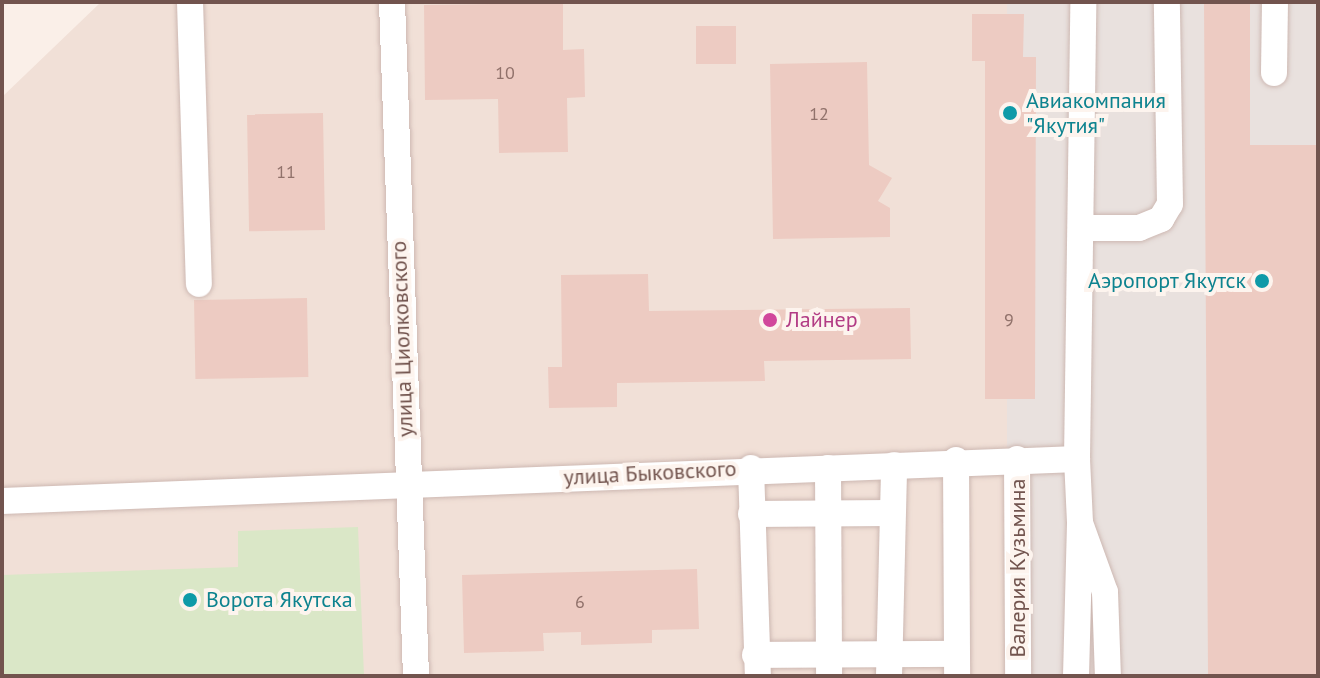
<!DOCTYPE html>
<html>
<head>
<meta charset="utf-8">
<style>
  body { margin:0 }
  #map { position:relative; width:1320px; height:678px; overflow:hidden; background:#faefe8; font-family:"PT Sans",sans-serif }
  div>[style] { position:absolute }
  .residential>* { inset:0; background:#f1e0d7 }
  .industrial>* { inset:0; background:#e9e1de; transform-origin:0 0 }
  .green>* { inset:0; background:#dae7c7 }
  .building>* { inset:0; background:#edcbc2; transform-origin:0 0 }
  .roads { filter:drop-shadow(0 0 2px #cdb8b2) drop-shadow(0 0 2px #cdb8b2) }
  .minor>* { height:26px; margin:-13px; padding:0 13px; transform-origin:13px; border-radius:13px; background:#fff }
  .dots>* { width:22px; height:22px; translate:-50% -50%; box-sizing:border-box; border:4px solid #fdf4ee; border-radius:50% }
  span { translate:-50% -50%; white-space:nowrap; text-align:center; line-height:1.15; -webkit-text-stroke:8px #fdf4ee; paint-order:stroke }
  .number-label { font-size:18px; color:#91726b }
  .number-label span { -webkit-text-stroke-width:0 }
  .culture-label { font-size:22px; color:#0d838f }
  .left { translate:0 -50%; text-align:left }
  .right { translate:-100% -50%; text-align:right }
  .hotel-label { font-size:22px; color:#b23c85 }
  .street-label { font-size:22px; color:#72544e }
  .frame { position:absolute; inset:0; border:4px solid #72544e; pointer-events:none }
</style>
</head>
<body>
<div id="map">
  <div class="residential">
    <i style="clip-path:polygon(101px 2px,1016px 2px,1047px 676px,2px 676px,2px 97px)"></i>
  </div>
  <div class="industrial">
    <i style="left:1007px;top:2px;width:311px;height:674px"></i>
  </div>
  <div class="green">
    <i style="clip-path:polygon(358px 527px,364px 676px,2px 676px,2px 575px,238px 567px,238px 531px)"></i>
  </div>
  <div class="building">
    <i style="clip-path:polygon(1204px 2px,1250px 2px,1250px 145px,1318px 145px,1318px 676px,1208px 676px)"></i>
    <i style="clip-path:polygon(563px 3px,563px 50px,584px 49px,585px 97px,567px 98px,568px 152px,499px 153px,498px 99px,425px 100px,424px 5px)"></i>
    <i style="clip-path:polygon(972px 14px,1024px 14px,1023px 57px,1036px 57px,1035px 399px,985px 399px,985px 61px,972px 61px)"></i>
    <i style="left:736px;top:26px;width:38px;height:40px;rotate:90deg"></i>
    <i style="clip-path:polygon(867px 62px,869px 165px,892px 178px,878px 201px,890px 208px,890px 237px,773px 239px,770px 64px)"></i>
    <i style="left:323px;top:113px;width:117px;height:76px;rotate:89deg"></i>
    <i style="clip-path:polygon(648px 274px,649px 311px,910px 308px,911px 359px,764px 361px,765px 381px,617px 383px,617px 407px,549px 408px,548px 367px,562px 367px,561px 275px)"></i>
    <i style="left:307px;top:298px;width:79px;height:113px;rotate:89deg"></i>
    <i style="clip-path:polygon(697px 569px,699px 629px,652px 630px,652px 643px,581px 645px,581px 632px,543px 633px,544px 651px,464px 653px,462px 575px)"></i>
  </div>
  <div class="roads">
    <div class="minor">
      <i style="left:190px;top:2px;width:282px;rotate:88.2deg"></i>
      <i style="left:392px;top:2px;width:674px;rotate:87.96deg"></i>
      <i style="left:1274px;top:73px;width:71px;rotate:-89.2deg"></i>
      <i style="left:1084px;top:228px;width:55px"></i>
      <i style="left:1139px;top:228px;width:24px;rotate:-22deg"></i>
      <i style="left:1161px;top:219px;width:17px;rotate:-59deg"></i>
      <i style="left:1170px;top:204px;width:202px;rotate:-90.9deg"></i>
      <i style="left:1017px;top:459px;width:217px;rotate:89.7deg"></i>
      <i style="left:1077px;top:459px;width:457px;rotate:-89.2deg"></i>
      <i style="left:956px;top:460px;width:216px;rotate:89.7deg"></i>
      <i style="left:751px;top:468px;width:208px;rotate:88.1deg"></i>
      <i style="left:828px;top:468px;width:208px;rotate:89.7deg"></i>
      <i style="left:2px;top:501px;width:1076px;rotate:-2.24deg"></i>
      <i style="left:1077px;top:459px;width:64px;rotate:87.3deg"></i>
      <i style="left:1080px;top:523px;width:73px;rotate:70.1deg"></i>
      <i style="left:1105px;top:592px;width:84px;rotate:88deg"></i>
      <i style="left:751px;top:514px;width:141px;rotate:-0.4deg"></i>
      <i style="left:755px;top:655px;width:202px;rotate:-0.3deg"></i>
      <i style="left:889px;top:676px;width:211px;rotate:-88.6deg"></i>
      <i style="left:1076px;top:676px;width:152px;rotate:-88.5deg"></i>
    </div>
  </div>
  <div class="dots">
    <i style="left:1010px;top:113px;background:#0f9aa8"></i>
    <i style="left:1262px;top:281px;background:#0f9aa8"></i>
    <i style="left:770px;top:320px;background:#d1479c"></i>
    <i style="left:190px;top:600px;background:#0f9aa8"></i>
  </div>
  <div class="number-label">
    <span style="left:505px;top:73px">10</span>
    <span style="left:819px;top:114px">12</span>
    <span style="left:286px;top:172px">11</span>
    <span style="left:1009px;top:320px">9</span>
    <span style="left:580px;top:602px">6</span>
  </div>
  <div class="culture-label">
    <span class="left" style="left:1026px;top:113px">Авиакомпания<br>"Якутия"</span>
    <span class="right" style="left:1246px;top:281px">Аэропорт Якутск</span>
    <span class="left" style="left:206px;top:600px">Ворота Якутска</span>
  </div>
  <div class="hotel-label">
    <span class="left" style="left:786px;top:320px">Лайнер</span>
  </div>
  <div class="street-label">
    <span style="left:402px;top:339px;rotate:-92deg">улица Циолковского</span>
    <span style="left:650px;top:473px;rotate:-3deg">улица Быковского</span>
    <span style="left:1018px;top:568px;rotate:-90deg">Валерия Кузьмина</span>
  </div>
  <div class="frame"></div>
</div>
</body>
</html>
